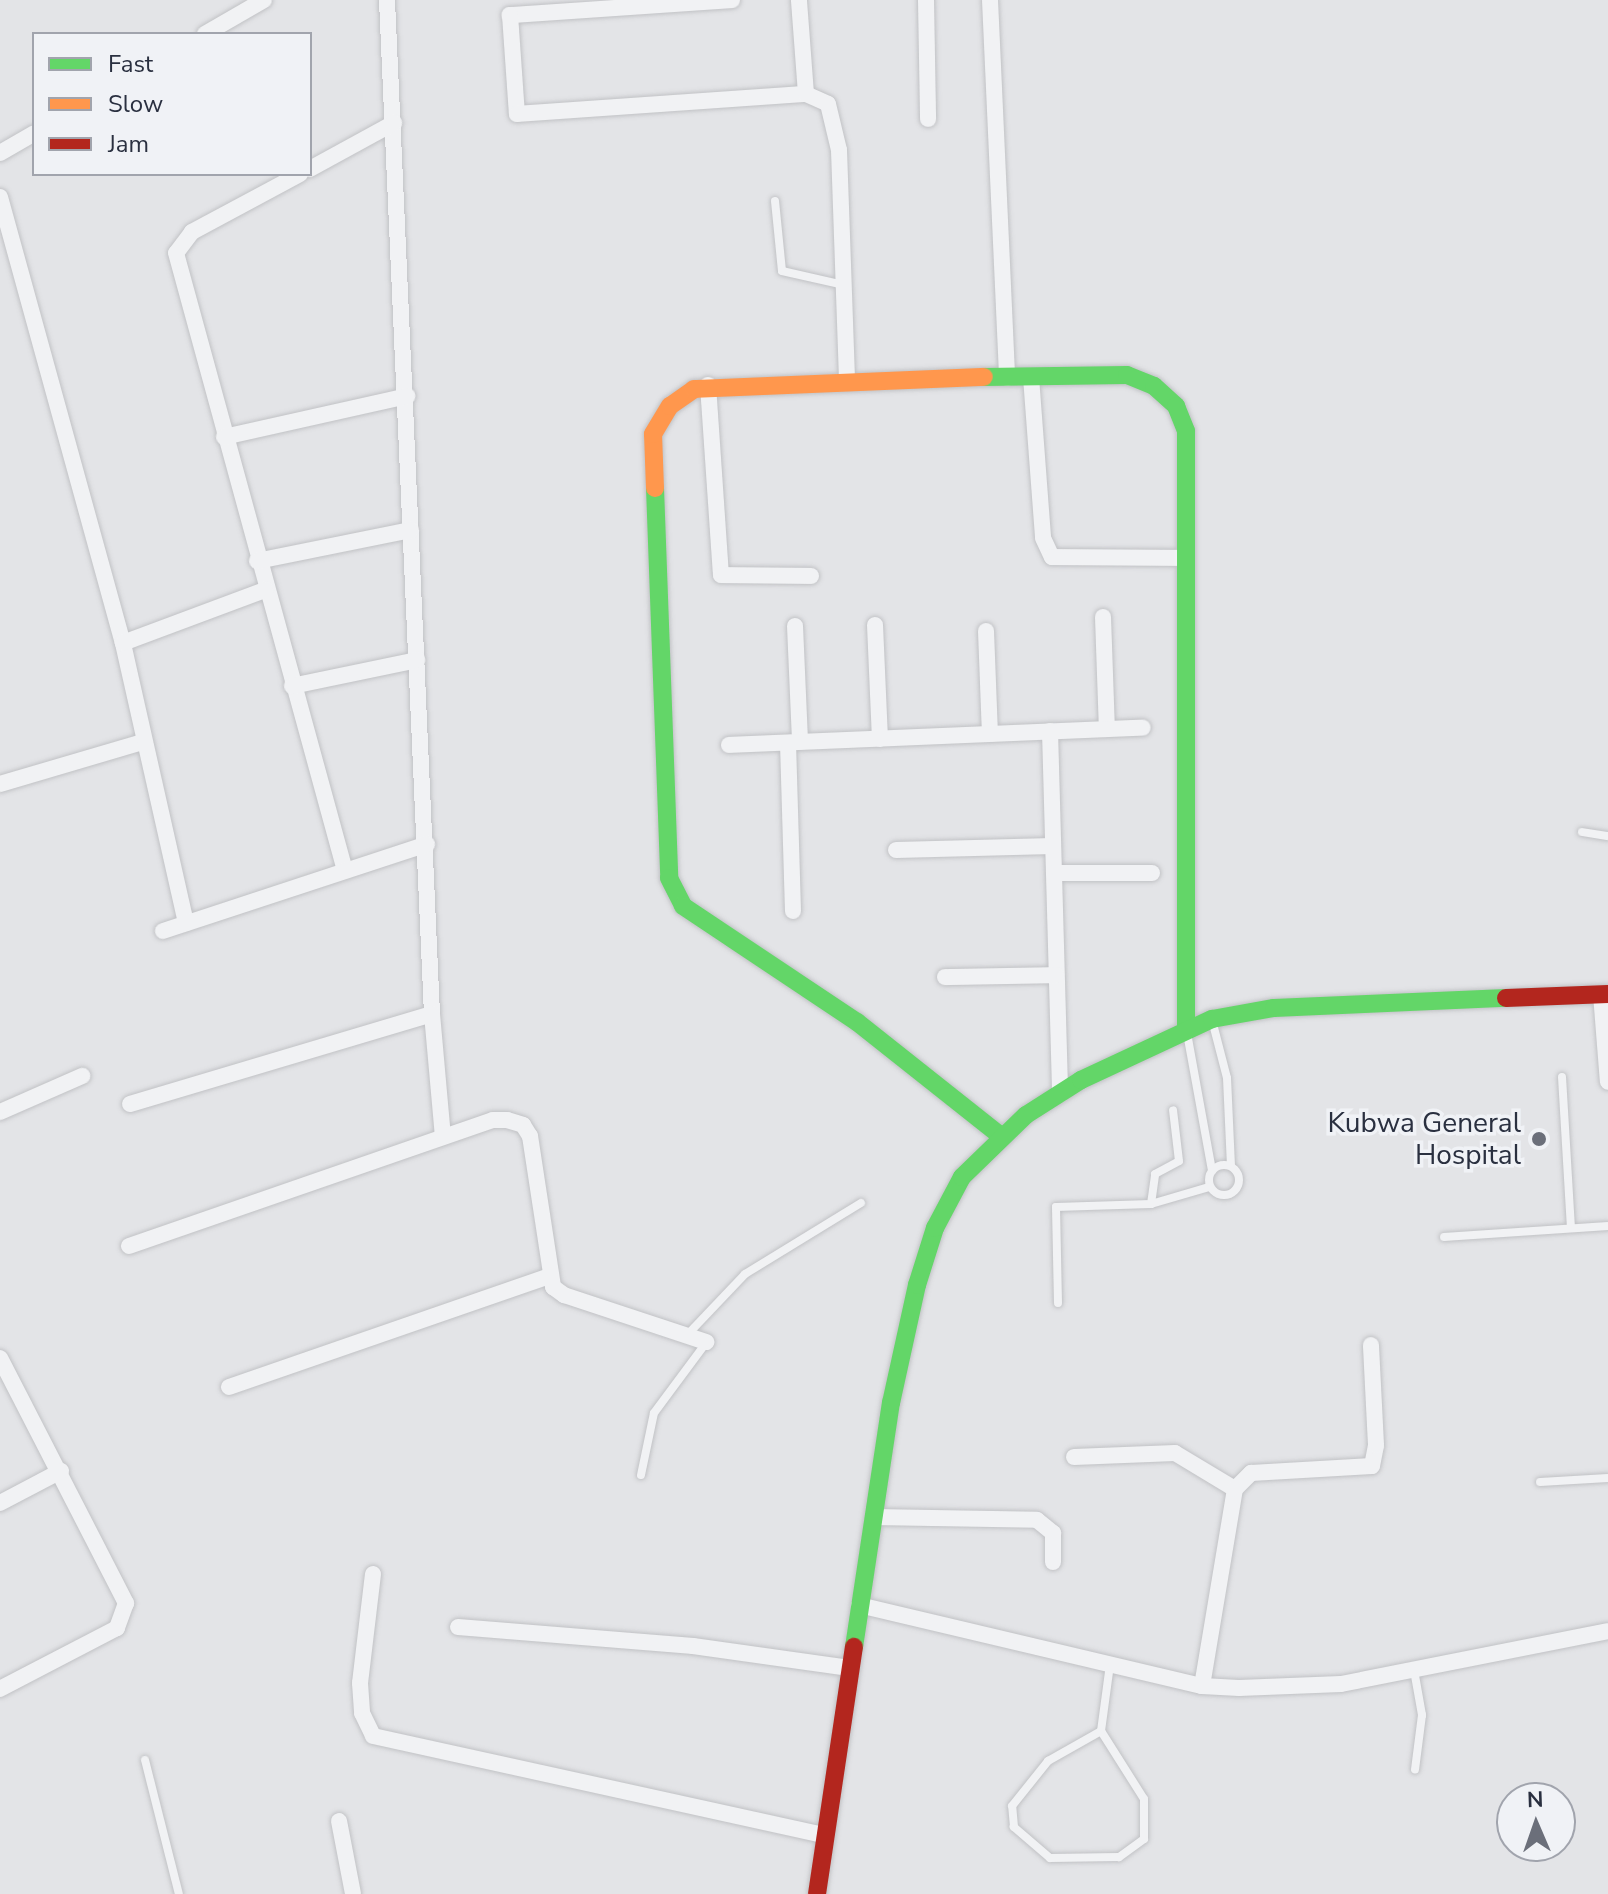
<!DOCTYPE html>
<html>
<head>
<meta charset="utf-8">
<style>
  body { margin:0 }
  #map { position:relative; width:1608px; height:1894px; overflow:hidden; background:#e3e4e7; font-family:"Nunito Sans",sans-serif }
  div>[style] { position:absolute }
  .roads { filter:drop-shadow(0 0 2px #c1c2c5) drop-shadow(0 0 2px #c1c2c5) }
  .lane>* { height:8px; margin:-4px; padding:0 4px; transform-origin:4px; border-radius:4px; background:#f1f2f4 }
  .lane>.ring { margin:-4px; padding:0; box-sizing:content-box; background:none; border:8px solid #f1f2f4; border-radius:50% }
  .street>* { height:16px; margin:-8px; padding:0 8px; transform-origin:8px; border-radius:8px; background:#f1f2f4 }
  .fast>* { height:18px; margin:-9px; padding:0 9px; transform-origin:9px; border-radius:9px; background:#63d668 }
  .slow>* { height:18px; margin:-9px; padding:0 9px; transform-origin:9px; border-radius:9px; background:#ff974d }
  .jam>* { height:18px; margin:-9px; padding:0 9px; transform-origin:9px; border-radius:9px; background:#b3261e }
  .dots>* { width:22px; height:22px; translate:-50% -50%; box-sizing:border-box; border:4px solid #f0f2f6; border-radius:50% }
  span { translate:-50% -50%; white-space:nowrap; text-align:center; line-height:1.15; -webkit-text-stroke:7px #f0f2f6; paint-order:stroke }
  .poi-label { font-size:28px; color:#2a3040 }
  .right { translate:-100% -50%; text-align:right }
  .legend { position:absolute; left:32px; top:32px; width:280px; height:144px; box-sizing:border-box; background:#f0f2f6; border:2px solid #a1a4ad; margin:0; padding:10px 14px; list-style:none; font-size:24px; color:#2a3040 }
  .legend li { display:flex; align-items:center; gap:16px; height:40px }
  .legend b { width:40px; border:2px solid #a1a4ad }
  .north { position:absolute; left:1496px; top:1782px; width:80px; height:80px; box-sizing:border-box; background:#f0f2f6; border:2px solid #a1a4ad; border-radius:50%; rotate:358deg; font-size:22px; font-weight:700; line-height:32px; text-align:center; color:#2a3040 }
  .north::after { content:''; display:block; margin:auto; width:28px; height:36px; background:#6b6f7a; clip-path:polygon(50% 0,100% 100%,50% 72%,0 100%) }
</style>
</head>
<body>
<div id="map">
  <div class="roads">
    <div class="lane">
      <i style="left:775px;top:201px;width:70px;rotate:84.3deg"></i>
      <i style="left:782px;top:271px;width:64px;rotate:12.7deg"></i>
      <i style="left:1582px;top:832px;width:26px;rotate:9deg"></i>
      <i style="left:1212px;top:1020px;width:60px;rotate:75.5deg"></i>
      <i style="left:1227px;top:1078px;width:88px;rotate:87.4deg"></i>
      <i style="left:1187px;top:1033px;width:140px;rotate:79.7deg"></i>
      <i style="left:1562px;top:1077px;width:151px;rotate:86.6deg"></i>
      <i class="ring" style="left:1209px;top:1165px;width:22px;height:22px"></i>
      <i style="left:1151px;top:1204px;width:30px;rotate:-82deg"></i>
      <i style="left:1155px;top:1174px;width:27px;rotate:-28deg"></i>
      <i style="left:1179px;top:1161px;width:51px;rotate:-96.7deg"></i>
      <i style="left:1444px;top:1237px;width:164px;rotate:-3.8deg"></i>
      <i style="left:1058px;top:1303px;width:96px;rotate:-91.2deg"></i>
      <i style="left:1056px;top:1207px;width:95px;rotate:-1.8deg"></i>
      <i style="left:1151px;top:1204px;width:60px;rotate:-16.3deg"></i>
      <i style="left:687px;top:1335px;width:84px;rotate:-46.4deg"></i>
      <i style="left:745px;top:1274px;width:136px;rotate:-31.5deg"></i>
      <i style="left:641px;top:1475px;width:63px;rotate:-78.2deg"></i>
      <i style="left:654px;top:1413px;width:87px;rotate:-53.4deg"></i>
      <i style="left:1540px;top:1482px;width:68px;rotate:-3.4deg"></i>
      <i style="left:1414px;top:1670px;width:46px;rotate:79.9deg"></i>
      <i style="left:1422px;top:1715px;width:55px;rotate:97.3deg"></i>
      <i style="left:1101px;top:1731px;width:80px;rotate:57.7deg"></i>
      <i style="left:1144px;top:1799px;width:40px;rotate:90deg"></i>
      <i style="left:1144px;top:1839px;width:31px;rotate:144deg"></i>
      <i style="left:1119px;top:1857px;width:69px;rotate:179.2deg"></i>
      <i style="left:1050px;top:1858px;width:48px;rotate:-139.3deg"></i>
      <i style="left:1014px;top:1827px;width:21px;rotate:-95deg"></i>
      <i style="left:1012px;top:1806px;width:58px;rotate:-51.3deg"></i>
      <i style="left:1048px;top:1761px;width:61px;rotate:-29.5deg"></i>
      <i style="left:1101px;top:1731px;width:68px;rotate:-82.3deg"></i>
      <i style="left:145px;top:1760px;width:138px;rotate:75.8deg"></i>
    </div>
    <div class="street">
      <i style="left:387px;top:0;width:1015px;rotate:87.46deg"></i>
      <i style="left:432px;top:1014px;width:123px;rotate:84.9deg"></i>
      <i style="left:732px;top:0;width:223px;rotate:176.1deg"></i>
      <i style="left:510px;top:15px;width:99px;rotate:86deg"></i>
      <i style="left:517px;top:114px;width:290px;rotate:-4deg"></i>
      <i style="left:806px;top:94px;width:94px;rotate:-94.3deg"></i>
      <i style="left:926px;top:0;width:119px;rotate:89deg"></i>
      <i style="left:990px;top:0;width:378px;rotate:87.4deg"></i>
      <i style="left:205px;top:34px;width:68px;rotate:-30deg"></i>
      <i style="left:806px;top:94px;width:24px;rotate:24deg"></i>
      <i style="left:828px;top:104px;width:47px;rotate:76.6deg"></i>
      <i style="left:839px;top:150px;width:229px;rotate:88deg"></i>
      <i style="left:0;top:153px;width:39px;rotate:-30deg"></i>
      <i style="left:310px;top:169px;width:96px;rotate:-28.7deg"></i>
      <i style="left:300px;top:174px;width:123px;rotate:151.8deg"></i>
      <i style="left:192px;top:232px;width:26px;rotate:127deg"></i>
      <i style="left:176px;top:253px;width:637px;rotate:74.7deg"></i>
      <i style="left:0;top:197px;width:463px;rotate:74.6deg"></i>
      <i style="left:1031px;top:377px;width:161px;rotate:85.7deg"></i>
      <i style="left:1043px;top:538px;width:21px;rotate:65deg"></i>
      <i style="left:1052px;top:557px;width:134px;rotate:0.4deg"></i>
      <i style="left:708px;top:385px;width:190px;rotate:86.1deg"></i>
      <i style="left:721px;top:575px;width:90px;rotate:0.6deg"></i>
      <i style="left:224px;top:437px;width:188px;rotate:-12.6deg"></i>
      <i style="left:257px;top:561px;width:157px;rotate:-11.4deg"></i>
      <i style="left:1103px;top:617px;width:112px;rotate:88deg"></i>
      <i style="left:875px;top:625px;width:114px;rotate:87.5deg"></i>
      <i style="left:795px;top:626px;width:116px;rotate:87.5deg"></i>
      <i style="left:986px;top:631px;width:103px;rotate:87.8deg"></i>
      <i style="left:292px;top:686px;width:128px;rotate:-11.7deg"></i>
      <i style="left:1050px;top:731px;width:363px;rotate:88.4deg"></i>
      <i style="left:788px;top:743px;width:168px;rotate:88.3deg"></i>
      <i style="left:729px;top:745px;width:414px;rotate:-2.4deg"></i>
      <i style="left:0;top:784px;width:149px;rotate:-16.4deg"></i>
      <i style="left:896px;top:850px;width:157px;rotate:-1.5deg"></i>
      <i style="left:1054px;top:873px;width:98px"></i>
      <i style="left:186px;top:923px;width:287px;rotate:-102.7deg"></i>
      <i style="left:123px;top:643px;width:152px;rotate:-20.5deg"></i>
      <i style="left:163px;top:931px;width:278px;rotate:-18.2deg"></i>
      <i style="left:945px;top:977px;width:111px;rotate:-1deg"></i>
      <i style="left:1601px;top:994px;width:88px;rotate:85.5deg"></i>
      <i style="left:130px;top:1104px;width:315px;rotate:-16.6deg"></i>
      <i style="left:0;top:1112px;width:90px;rotate:-23.7deg"></i>
      <i style="left:129px;top:1246px;width:385px;rotate:-19.1deg"></i>
      <i style="left:493px;top:1120px;width:14px"></i>
      <i style="left:507px;top:1120px;width:17px;rotate:17deg"></i>
      <i style="left:523px;top:1125px;width:13px;rotate:58deg"></i>
      <i style="left:530px;top:1136px;width:153px;rotate:81.3deg"></i>
      <i style="left:553px;top:1287px;width:14px;rotate:36deg"></i>
      <i style="left:564px;top:1295px;width:150px;rotate:18.3deg"></i>
      <i style="left:0;top:1358px;width:276px;rotate:62.8deg"></i>
      <i style="left:126px;top:1603px;width:27px;rotate:110deg"></i>
      <i style="left:117px;top:1628px;width:132px;rotate:152.5deg"></i>
      <i style="left:229px;top:1387px;width:340px;rotate:-19.1deg"></i>
      <i style="left:1074px;top:1457px;width:101px;rotate:-2.3deg"></i>
      <i style="left:1175px;top:1453px;width:70px;rotate:31deg"></i>
      <i style="left:0;top:1503px;width:69px;rotate:-27.7deg"></i>
      <i style="left:873px;top:1517px;width:164px;rotate:1deg"></i>
      <i style="left:1037px;top:1520px;width:21px;rotate:39deg"></i>
      <i style="left:1053px;top:1533px;width:29px;rotate:90deg"></i>
      <i style="left:373px;top:1574px;width:110px;rotate:96.8deg"></i>
      <i style="left:360px;top:1683px;width:30px;rotate:86deg"></i>
      <i style="left:362px;top:1713px;width:25px;rotate:64deg"></i>
      <i style="left:373px;top:1736px;width:463px;rotate:12.4deg"></i>
      <i style="left:859px;top:1605px;width:352px;rotate:13.3deg"></i>
      <i style="left:1202px;top:1686px;width:37px;rotate:3deg"></i>
      <i style="left:1239px;top:1688px;width:102px;rotate:-2.2deg"></i>
      <i style="left:1341px;top:1684px;width:272px;rotate:-11.2deg"></i>
      <i style="left:458px;top:1627px;width:236px;rotate:4.6deg"></i>
      <i style="left:693px;top:1646px;width:158px;rotate:8deg"></i>
      <i style="left:1202px;top:1686px;width:200px;rotate:-80.5deg"></i>
      <i style="left:1235px;top:1489px;width:23px;rotate:-45deg"></i>
      <i style="left:1251px;top:1473px;width:121px;rotate:-3.3deg"></i>
      <i style="left:1372px;top:1466px;width:21px;rotate:-79deg"></i>
      <i style="left:1376px;top:1445px;width:100px;rotate:-92.9deg"></i>
      <i style="left:339px;top:1821px;width:74px;rotate:79.1deg"></i>
    </div>
    <div class="fast">
      <i style="left:984px;top:377px;width:143px;rotate:-0.8deg"></i>
      <i style="left:1127px;top:375px;width:29px;rotate:22deg"></i>
      <i style="left:1154px;top:386px;width:30px;rotate:42deg"></i>
      <i style="left:1176px;top:406px;width:27px;rotate:68deg"></i>
      <i style="left:1186px;top:431px;width:597px;rotate:90deg"></i>
      <i style="left:655px;top:488px;width:390px;rotate:87.9deg"></i>
      <i style="left:669px;top:878px;width:31px;rotate:63deg"></i>
      <i style="left:683px;top:906px;width:209px;rotate:33.7deg"></i>
      <i style="left:857px;top:1022px;width:184px;rotate:38.4deg"></i>
      <i style="left:854px;top:1647px;width:247px;rotate:-81.4deg"></i>
      <i style="left:891px;top:1403px;width:121px;rotate:-77.6deg"></i>
      <i style="left:917px;top:1285px;width:60px;rotate:-72.5deg"></i>
      <i style="left:935px;top:1228px;width:58px;rotate:-62.1deg"></i>
      <i style="left:962px;top:1177px;width:89px;rotate:-44.1deg"></i>
      <i style="left:1026px;top:1115px;width:65px;rotate:-32.5deg"></i>
      <i style="left:1081px;top:1080px;width:145px;rotate:-25deg"></i>
      <i style="left:1212px;top:1019px;width:63px;rotate:-10.1deg"></i>
      <i style="left:1274px;top:1008px;width:232px;rotate:-2.5deg"></i>
    </div>
    <div class="slow">
      <i style="left:655px;top:488px;width:54px;rotate:-92.1deg"></i>
      <i style="left:653px;top:434px;width:33px;rotate:-59deg"></i>
      <i style="left:670px;top:406px;width:29px;rotate:-35deg"></i>
      <i style="left:694px;top:389px;width:290px;rotate:-2.4deg"></i>
    </div>
    <div class="jam">
      <i style="left:1506px;top:998px;width:102px;rotate:-2.2deg"></i>
      <i style="left:817px;top:1894px;width:250px;rotate:-81.5deg"></i>
    </div>
  </div>
  <div class="dots">
    <i style="left:1539px;top:1139px;background:#6b6f7a"></i>
  </div>
  <div class="poi-label">
    <span class="right" style="left:1521px;top:1139px">Kubwa General<br>Hospital</span>
  </div>
  <ul class="legend">
  <li><b style="height:10px;background:#63d668"></b>Fast</li>
  <li><b style="height:10px;background:#ff974d"></b>Slow</li>
  <li><b style="height:10px;background:#b3261e"></b>Jam</li>
  </ul>
  <div class="north">N</div>
</div>
</body>
</html>
